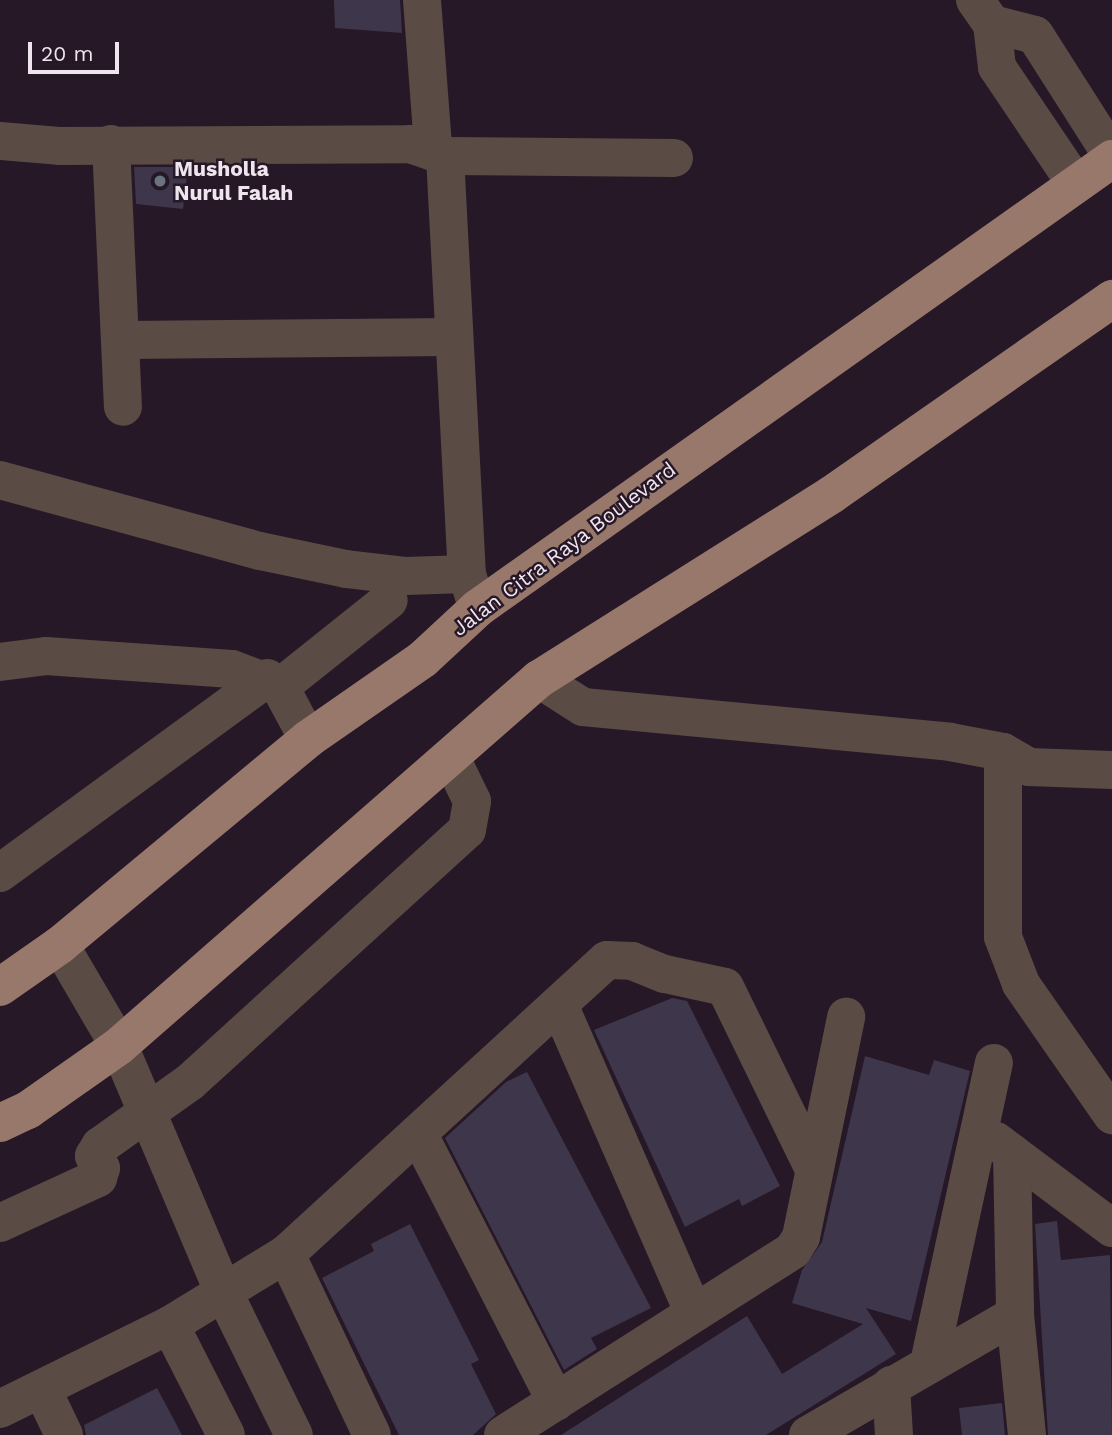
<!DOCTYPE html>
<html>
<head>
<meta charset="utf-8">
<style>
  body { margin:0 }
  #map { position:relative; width:1112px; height:1435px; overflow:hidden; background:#261827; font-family:"Work Sans",sans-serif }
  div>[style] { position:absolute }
  .building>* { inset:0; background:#3e364a }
  .minor>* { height:38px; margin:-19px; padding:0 19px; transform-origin:19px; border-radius:19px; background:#5b4b45 }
  .major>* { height:38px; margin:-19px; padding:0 19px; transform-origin:19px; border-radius:19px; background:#99786c }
  .dots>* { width:19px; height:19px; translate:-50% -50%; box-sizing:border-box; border:4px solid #261827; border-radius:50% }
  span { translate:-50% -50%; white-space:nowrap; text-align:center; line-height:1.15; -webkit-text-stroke:5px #261827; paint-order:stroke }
  .poi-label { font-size:21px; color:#efe5ef; font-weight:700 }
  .left { translate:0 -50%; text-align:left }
  .street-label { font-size:21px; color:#efe5ef }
  .scale { position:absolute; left:28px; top:42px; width:91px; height:32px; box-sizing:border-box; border:4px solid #efe5ef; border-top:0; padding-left:9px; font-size:21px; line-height:24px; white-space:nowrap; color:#efe5ef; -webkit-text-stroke:5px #261827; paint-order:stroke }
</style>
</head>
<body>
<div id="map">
  <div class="building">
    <i style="clip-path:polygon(334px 0,400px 0,402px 33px,335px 28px)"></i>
    <i style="clip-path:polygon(134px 167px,188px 167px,183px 209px,136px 204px)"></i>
    <i style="clip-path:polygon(672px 998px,687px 1001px,780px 1186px,742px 1206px,739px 1199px,685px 1227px,594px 1030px)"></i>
    <i style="clip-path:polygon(865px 1056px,929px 1075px,934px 1060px,970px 1071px,911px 1321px,866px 1308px,896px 1354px,766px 1435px,561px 1435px,747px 1316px,782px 1374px,863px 1324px,792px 1303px,802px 1270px,822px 1242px)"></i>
    <i style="clip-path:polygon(527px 1072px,651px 1308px,591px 1338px,597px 1349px,564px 1370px,445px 1138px,506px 1082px)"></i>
    <i style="clip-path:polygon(1057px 1221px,1061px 1260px,1110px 1255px,1112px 1435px,1048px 1435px,1035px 1224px)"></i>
    <i style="clip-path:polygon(410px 1224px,479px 1360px,471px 1364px,496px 1414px,473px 1435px,399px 1435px,322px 1278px,374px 1251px,371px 1244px)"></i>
    <i style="clip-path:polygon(157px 1388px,182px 1435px,86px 1435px,84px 1425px)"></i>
    <i style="clip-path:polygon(1002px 1403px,1005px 1435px,962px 1435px,959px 1408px)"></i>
  </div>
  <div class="minor">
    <i style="left:422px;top:0;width:148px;rotate:85.7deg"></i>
    <i style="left:975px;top:0;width:29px;rotate:55deg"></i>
    <i style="left:992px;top:24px;width:43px;rotate:83.4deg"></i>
    <i style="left:997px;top:67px;width:141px;rotate:56deg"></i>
    <i style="left:992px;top:24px;width:44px;rotate:14.3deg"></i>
    <i style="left:1035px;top:35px;width:143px;rotate:57.5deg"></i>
    <i style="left:0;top:141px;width:59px;rotate:4.8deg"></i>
    <i style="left:59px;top:146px;width:351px;rotate:-0.3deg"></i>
    <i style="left:410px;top:144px;width:37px;rotate:19deg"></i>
    <i style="left:445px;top:156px;width:229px;rotate:0.5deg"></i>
    <i style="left:111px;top:144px;width:263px;rotate:87.4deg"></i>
    <i style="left:445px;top:156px;width:419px;rotate:87deg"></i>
    <i style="left:467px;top:574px;width:24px;rotate:73deg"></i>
    <i style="left:123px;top:340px;width:330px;rotate:-0.5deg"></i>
    <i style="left:0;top:480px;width:270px;rotate:15.3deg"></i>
    <i style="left:260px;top:551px;width:88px;rotate:11.8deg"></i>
    <i style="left:346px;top:569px;width:59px;rotate:6.8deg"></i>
    <i style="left:405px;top:576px;width:62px;rotate:-1.8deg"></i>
    <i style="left:0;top:662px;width:46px;rotate:-7.4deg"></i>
    <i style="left:46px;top:656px;width:186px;rotate:4deg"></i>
    <i style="left:232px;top:669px;width:51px;rotate:20.6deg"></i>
    <i style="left:280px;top:687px;width:59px;rotate:61.7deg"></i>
    <i style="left:539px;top:679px;width:52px;rotate:32.5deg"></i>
    <i style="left:583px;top:707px;width:369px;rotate:5.4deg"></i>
    <i style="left:950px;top:742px;width:54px;rotate:10.7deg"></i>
    <i style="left:1003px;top:752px;width:30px;rotate:30deg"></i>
    <i style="left:1029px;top:767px;width:83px;rotate:2.1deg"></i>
    <i style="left:280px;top:687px;width:139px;rotate:-38.6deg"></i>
    <i style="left:1003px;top:752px;width:185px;rotate:90deg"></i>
    <i style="left:1003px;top:937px;width:50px;rotate:69deg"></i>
    <i style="left:1021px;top:984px;width:160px;rotate:55.2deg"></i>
    <i style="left:0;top:873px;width:331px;rotate:-36.1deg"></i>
    <i style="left:60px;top:945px;width:117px;rotate:59.7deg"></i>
    <i style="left:119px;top:1046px;width:268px;rotate:67deg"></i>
    <i style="left:224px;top:1293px;width:158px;rotate:63.8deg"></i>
    <i style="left:560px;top:1007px;width:333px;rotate:66.4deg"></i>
    <i style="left:419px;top:1135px;width:300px;rotate:62.8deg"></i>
    <i style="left:996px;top:1141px;width:145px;rotate:36.9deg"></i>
    <i style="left:1012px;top:1153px;width:162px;rotate:88.9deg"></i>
    <i style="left:1015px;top:1315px;width:121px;rotate:84.3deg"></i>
    <i style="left:0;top:1223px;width:108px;rotate:-24.7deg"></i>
    <i style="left:98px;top:1178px;width:10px;rotate:-73deg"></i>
    <i style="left:101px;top:1168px;width:14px;rotate:-120deg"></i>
    <i style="left:94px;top:1156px;width:12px;rotate:-59deg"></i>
    <i style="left:100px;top:1146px;width:110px;rotate:-35.4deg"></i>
    <i style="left:190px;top:1082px;width:374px;rotate:-42.3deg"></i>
    <i style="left:467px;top:830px;width:29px;rotate:-80deg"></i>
    <i style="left:472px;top:801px;width:48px;rotate:-116deg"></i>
    <i style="left:286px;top:1254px;width:200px;rotate:64.6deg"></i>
    <i style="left:170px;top:1325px;width:123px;rotate:63deg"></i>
    <i style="left:929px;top:1363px;width:307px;rotate:-77.8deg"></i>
    <i style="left:891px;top:1385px;width:50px;rotate:86.6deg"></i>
    <i style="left:42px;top:1389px;width:51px;rotate:64.4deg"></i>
    <i style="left:0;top:1409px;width:190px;rotate:-26.3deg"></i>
    <i style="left:170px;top:1325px;width:136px;rotate:-31.5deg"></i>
    <i style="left:286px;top:1254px;width:435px;rotate:-42.5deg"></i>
    <i style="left:607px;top:960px;width:25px;rotate:2deg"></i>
    <i style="left:632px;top:961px;width:35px;rotate:22deg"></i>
    <i style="left:665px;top:974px;width:61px;rotate:12.2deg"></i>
    <i style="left:725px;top:987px;width:198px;rotate:64deg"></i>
    <i style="left:503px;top:1435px;width:344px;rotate:-32.5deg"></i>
    <i style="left:793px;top:1250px;width:15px;rotate:-58deg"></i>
    <i style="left:801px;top:1237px;width:225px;rotate:-78.4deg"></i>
    <i style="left:808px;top:1435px;width:239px;rotate:-30.1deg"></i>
  </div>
  <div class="major">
    <i style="left:0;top:987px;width:73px;rotate:-35deg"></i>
    <i style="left:60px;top:945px;width:322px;rotate:-39.7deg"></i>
    <i style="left:308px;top:739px;width:140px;rotate:-34.8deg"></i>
    <i style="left:423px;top:659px;width:75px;rotate:-42.8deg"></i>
    <i style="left:478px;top:608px;width:777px;rotate:-35.31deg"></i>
    <i style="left:0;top:1123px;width:31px;rotate:-25deg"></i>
    <i style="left:28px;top:1110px;width:111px;rotate:-35.1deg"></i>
    <i style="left:119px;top:1046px;width:558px;rotate:-41.15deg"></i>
    <i style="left:539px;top:679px;width:345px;rotate:-32.2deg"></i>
    <i style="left:831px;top:495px;width:343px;rotate:-34.9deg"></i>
  </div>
  <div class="dots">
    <i style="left:160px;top:181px;background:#6b7280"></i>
  </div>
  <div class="poi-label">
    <span class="left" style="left:174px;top:181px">Musholla<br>Nurul Falah</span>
  </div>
  <div class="street-label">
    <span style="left:564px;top:549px;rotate:-37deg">Jalan Citra Raya Boulevard</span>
  </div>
  <div class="scale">20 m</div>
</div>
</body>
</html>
